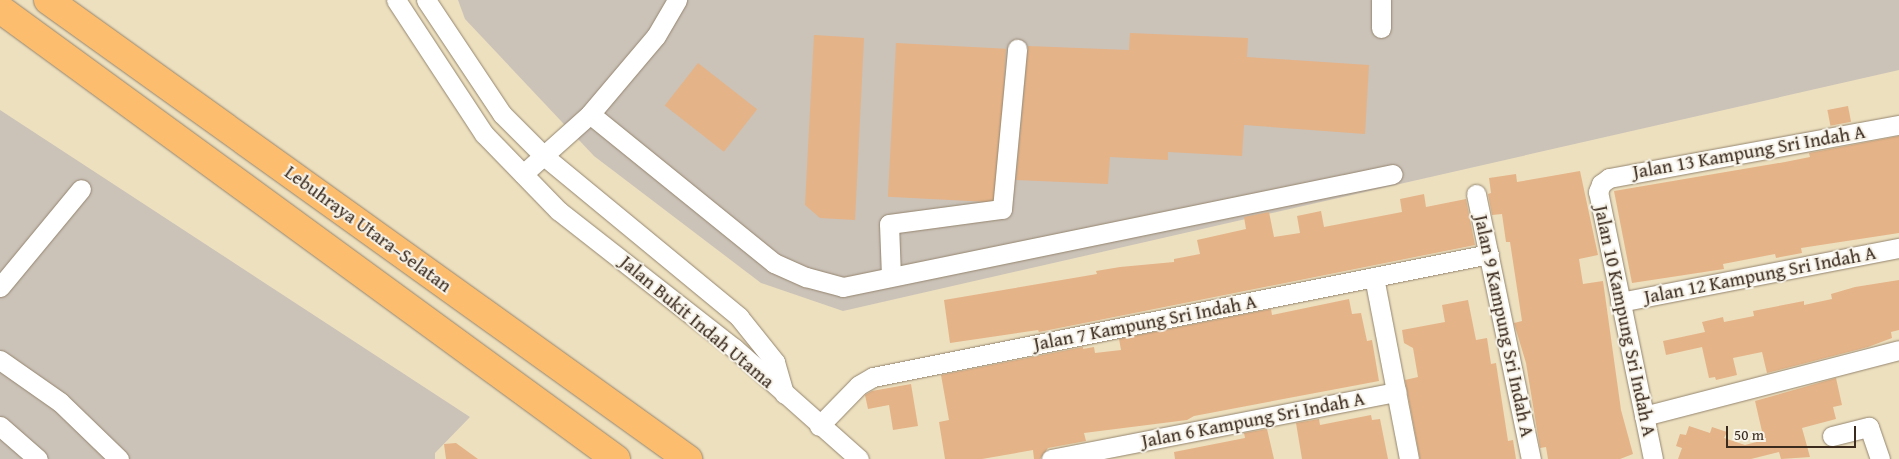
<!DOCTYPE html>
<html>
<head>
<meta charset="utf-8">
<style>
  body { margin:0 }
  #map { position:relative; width:1899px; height:459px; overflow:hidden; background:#ede0bf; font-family:"Gentium Book Plus",serif }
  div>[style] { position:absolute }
  .industrial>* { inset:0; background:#cbc2b8 }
  .building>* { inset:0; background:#e5b388; transform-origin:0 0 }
  .roads { filter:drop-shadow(0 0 1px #94856e) drop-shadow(0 0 1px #94856e) }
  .minor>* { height:19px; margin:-9.5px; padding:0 9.5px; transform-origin:9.5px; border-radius:9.5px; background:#fff }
  .highway>* { height:28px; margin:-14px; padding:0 14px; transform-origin:14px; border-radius:14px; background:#fcbd6f }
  span { translate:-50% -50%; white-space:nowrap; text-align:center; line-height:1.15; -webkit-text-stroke:4px #f7f3e8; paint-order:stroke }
  .street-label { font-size:19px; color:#3b2a1e }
  .scale { position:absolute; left:1726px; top:426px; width:130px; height:22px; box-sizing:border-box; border:2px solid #3b2a1e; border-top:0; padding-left:6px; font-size:15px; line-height:18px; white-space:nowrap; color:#3b2a1e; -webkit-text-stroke:4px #f7f3e8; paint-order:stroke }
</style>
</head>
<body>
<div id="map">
  <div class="industrial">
    <i style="clip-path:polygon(458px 0,1899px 0,1899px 70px,843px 311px,761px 283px,594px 156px,465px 19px)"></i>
    <i style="clip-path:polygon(0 110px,470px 417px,435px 453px,435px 459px,0 459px)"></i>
  </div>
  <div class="building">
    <i style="clip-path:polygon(1130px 33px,1248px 38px,1247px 57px,1369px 65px,1365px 134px,1244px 125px,1242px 156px,1168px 152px,1168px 160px,1110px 157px,1108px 184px,1016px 180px,1028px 46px,1129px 50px)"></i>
    <i style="clip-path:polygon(814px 35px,864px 38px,855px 220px,820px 218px,805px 205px)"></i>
    <i style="left:896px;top:43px;width:110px;height:154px;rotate:3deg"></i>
    <i style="left:698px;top:63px;width:75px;height:54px;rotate:38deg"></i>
    <i style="left:1848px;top:106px;width:16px;height:21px;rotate:79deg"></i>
    <i style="clip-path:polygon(1899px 136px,1899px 233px,1801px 248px,1802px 253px,1776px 258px,1775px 254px,1723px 264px,1724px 269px,1632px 283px,1614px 191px,1785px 162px,1810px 157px,1809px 153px)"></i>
    <i style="clip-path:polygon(1580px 171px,1598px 255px,1579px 259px,1583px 284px,1603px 281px,1621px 410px,1633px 454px,1620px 459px,1548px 459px,1546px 447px,1540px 448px,1526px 363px,1514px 323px,1522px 321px,1510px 242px,1506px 242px,1502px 214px,1492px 215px,1488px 194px,1491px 193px,1489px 178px,1516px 174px,1517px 182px)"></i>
    <i style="clip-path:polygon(1424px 194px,1426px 207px,1466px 199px,1475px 245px,1039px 332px,1038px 330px,950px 343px,944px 300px,1097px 274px,1096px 271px,1120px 267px,1174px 262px,1174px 259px,1200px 254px,1197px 240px,1246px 229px,1244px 217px,1269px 212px,1274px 237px,1300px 233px,1297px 216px,1321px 211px,1324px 227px,1402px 212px,1400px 199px)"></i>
    <i style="clip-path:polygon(1899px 280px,1899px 330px,1891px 332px,1892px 338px,1868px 347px,1767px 373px,1762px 352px,1733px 358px,1737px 375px,1716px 380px,1715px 377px,1709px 378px,1702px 347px,1666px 355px,1663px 341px,1705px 332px,1702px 322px,1723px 317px,1724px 322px,1754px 316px,1753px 311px,1804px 301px,1804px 305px,1832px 299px,1831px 294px,1855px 287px)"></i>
    <i style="clip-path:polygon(1349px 299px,1352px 314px,1361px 313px,1367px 341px,1372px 340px,1379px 381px,1194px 416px,1187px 420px,1084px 433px,1086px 441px,1048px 448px,1040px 459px,1034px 459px,1033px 450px,982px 459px,945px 459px,939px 422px,949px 420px,941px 375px,1083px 347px,1083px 349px,1094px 347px,1095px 353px,1121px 350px,1119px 339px,1271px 309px,1272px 315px)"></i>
    <i style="clip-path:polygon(1468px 300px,1476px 340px,1487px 338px,1491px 364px,1496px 363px,1508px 441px,1513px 440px,1516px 459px,1420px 459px,1405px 380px,1418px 377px,1413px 348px,1404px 343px,1402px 330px,1445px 322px,1442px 305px)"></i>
    <i style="clip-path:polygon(1836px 378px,1842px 405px,1833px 407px,1836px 419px,1802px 428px,1810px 457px,1781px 459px,1779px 452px,1751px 459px,1678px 459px,1682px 448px,1676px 446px,1680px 434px,1686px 435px,1689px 426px,1710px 433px,1712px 427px,1727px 432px,1724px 438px,1745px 445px,1764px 440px,1755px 401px)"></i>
    <i style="clip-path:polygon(911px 384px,918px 426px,893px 430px,889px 405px,868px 409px,865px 395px,872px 391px)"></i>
    <i style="clip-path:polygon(1371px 415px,1372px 420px,1380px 419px,1388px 459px,1302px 459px,1296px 423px,1319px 419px,1320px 425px)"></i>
    <i style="clip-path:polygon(1267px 429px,1274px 459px,1175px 459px,1174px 452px,1245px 438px,1244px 433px)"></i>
    <i style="clip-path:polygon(456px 443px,478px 459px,446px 459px,444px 444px)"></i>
  </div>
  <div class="roads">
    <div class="minor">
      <i style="left:396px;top:0;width:160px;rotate:56.7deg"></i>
      <i style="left:484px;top:134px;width:107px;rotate:45.8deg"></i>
      <i style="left:559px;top:211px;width:222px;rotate:38.1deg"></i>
      <i style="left:734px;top:348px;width:167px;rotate:41.6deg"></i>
      <i style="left:426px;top:0;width:137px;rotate:56.3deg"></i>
      <i style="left:502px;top:114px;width:59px;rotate:45deg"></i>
      <i style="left:544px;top:156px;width:253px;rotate:39.5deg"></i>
      <i style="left:739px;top:317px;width:58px;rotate:51.3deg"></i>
      <i style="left:775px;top:362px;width:33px;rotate:74deg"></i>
      <i style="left:1381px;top:28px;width:28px;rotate:-90deg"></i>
      <i style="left:590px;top:114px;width:237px;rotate:39deg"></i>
      <i style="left:774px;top:263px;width:35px;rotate:24deg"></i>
      <i style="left:806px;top:277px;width:38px;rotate:15deg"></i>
      <i style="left:843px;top:287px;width:561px;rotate:-11.61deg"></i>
      <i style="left:523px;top:174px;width:90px;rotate:-41.8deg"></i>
      <i style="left:590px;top:114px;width:102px;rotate:-49.8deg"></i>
      <i style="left:656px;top:36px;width:42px;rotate:-59.7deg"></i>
      <i style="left:1476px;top:194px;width:271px;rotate:78.3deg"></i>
      <i style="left:891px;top:276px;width:52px;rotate:-92.2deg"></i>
      <i style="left:889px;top:224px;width:114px;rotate:-7.6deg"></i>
      <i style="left:1002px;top:209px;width:161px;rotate:-84.6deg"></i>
      <i style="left:1374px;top:277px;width:185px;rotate:79.1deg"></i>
      <i style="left:0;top:287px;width:127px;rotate:-50.4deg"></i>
      <i style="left:1620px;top:302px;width:284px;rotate:-11deg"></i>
      <i style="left:0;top:360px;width:73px;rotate:35deg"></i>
      <i style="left:60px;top:402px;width:82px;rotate:44deg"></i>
      <i style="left:1644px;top:416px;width:263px;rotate:-14.5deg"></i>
      <i style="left:0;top:426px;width:50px;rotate:41deg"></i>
      <i style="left:819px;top:426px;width:57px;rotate:-45.7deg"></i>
      <i style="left:859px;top:385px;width:16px;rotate:-30deg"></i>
      <i style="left:873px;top:377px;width:628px;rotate:-11.29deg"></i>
      <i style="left:1832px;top:436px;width:38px;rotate:-14deg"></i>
      <i style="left:1869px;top:427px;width:34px;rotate:71deg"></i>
      <i style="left:1051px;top:459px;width:352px;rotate:-11deg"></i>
      <i style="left:1653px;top:459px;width:273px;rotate:-101.6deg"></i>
      <i style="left:1598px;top:192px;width:9px;rotate:-69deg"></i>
      <i style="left:1601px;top:184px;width:10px;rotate:-37deg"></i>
      <i style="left:1609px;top:178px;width:295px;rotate:-10.4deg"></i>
    </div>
    <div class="highway">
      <i style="left:48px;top:0;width:788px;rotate:35.65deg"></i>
      <i style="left:0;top:9px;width:763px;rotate:36.15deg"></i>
    </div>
  </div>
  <div class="street-label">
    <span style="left:1749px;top:152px;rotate:-10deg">Jalan 13 Kampung Sri Indah A</span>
    <span style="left:368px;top:229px;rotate:36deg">Lebuhraya Utara–Selatan</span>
    <span style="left:1760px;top:275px;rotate:-11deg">Jalan 12 Kampung Sri Indah A</span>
    <span style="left:1625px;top:321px;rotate:78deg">Jalan 10 Kampung Sri Indah A</span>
    <span style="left:697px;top:322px;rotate:40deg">Jalan Bukit Indah Utama</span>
    <span style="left:1145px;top:323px;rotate:-11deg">Jalan 7 Kampung Sri Indah A</span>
    <span style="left:1504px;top:326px;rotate:78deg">Jalan 9 Kampung Sri Indah A</span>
    <span style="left:1253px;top:420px;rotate:-11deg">Jalan 6 Kampung Sri Indah A</span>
  </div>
  <div class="scale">50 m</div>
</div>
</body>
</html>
